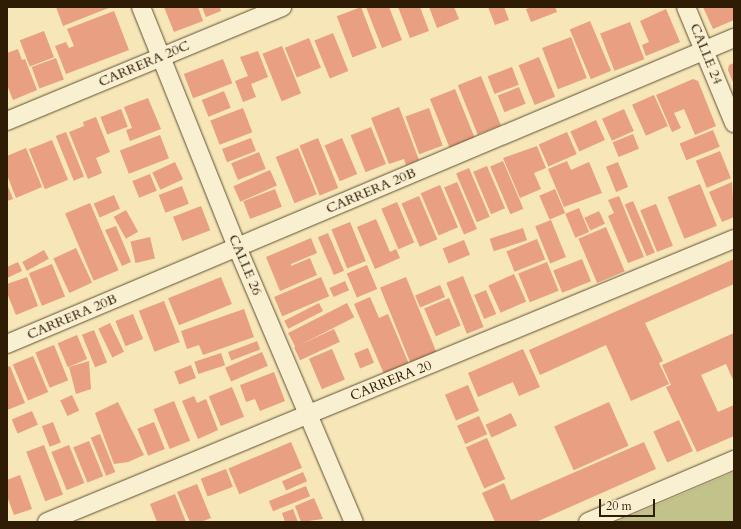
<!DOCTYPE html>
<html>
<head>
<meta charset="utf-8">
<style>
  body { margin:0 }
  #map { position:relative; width:741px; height:529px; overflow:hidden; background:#f6e6b8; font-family:Cardo,serif }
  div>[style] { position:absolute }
  .green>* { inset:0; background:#c1c38b }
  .building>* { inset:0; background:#e99f81; transform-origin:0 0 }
  .roads { filter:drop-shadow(0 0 1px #604e31) drop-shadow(0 0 1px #604e31) }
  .minor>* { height:18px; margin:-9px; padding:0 9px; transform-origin:9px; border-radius:9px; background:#f9efd1 }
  span { translate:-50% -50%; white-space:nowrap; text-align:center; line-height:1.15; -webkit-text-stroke:4px #f9efd1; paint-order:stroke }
  .street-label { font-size:14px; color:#2e1c04 }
  .frame { position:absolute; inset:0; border:8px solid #2e1c04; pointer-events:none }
  .scale { position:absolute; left:599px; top:499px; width:56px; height:18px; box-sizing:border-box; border:2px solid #2e1c04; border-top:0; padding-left:5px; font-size:12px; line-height:14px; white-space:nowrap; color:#2e1c04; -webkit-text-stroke:3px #f9efd1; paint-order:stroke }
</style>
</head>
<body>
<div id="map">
  <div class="green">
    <i style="clip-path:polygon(734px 472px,734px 522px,616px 522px)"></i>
  </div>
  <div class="building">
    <i style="clip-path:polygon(56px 7px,111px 7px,63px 26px)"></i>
    <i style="clip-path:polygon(164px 7px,198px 7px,203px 21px,174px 32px)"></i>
    <i style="clip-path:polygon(202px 7px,220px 7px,221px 11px,206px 17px)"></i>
    <i style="left:361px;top:7px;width:44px;height:26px;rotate:69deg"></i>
    <i style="clip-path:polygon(366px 7px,389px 7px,402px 40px,382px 48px)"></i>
    <i style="clip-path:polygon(398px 7px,420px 7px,429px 31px,410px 38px)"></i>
    <i style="clip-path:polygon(429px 7px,454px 7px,459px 19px,437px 28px)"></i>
    <i style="clip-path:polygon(488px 7px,504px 7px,509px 20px,495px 25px)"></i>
    <i style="clip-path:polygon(532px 7px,555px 7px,557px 12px,531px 22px,526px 9px)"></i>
    <i style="clip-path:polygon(703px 7px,734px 7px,734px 20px,713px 29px)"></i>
    <i style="clip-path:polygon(666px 9px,680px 42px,646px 56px,642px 45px,649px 42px,640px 21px)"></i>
    <i style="clip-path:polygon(114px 11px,129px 50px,66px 74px,55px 46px,66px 42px,69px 48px,74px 46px,67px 29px)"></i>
    <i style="left:590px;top:21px;width:54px;height:22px;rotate:67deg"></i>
    <i style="left:630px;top:22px;width:40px;height:32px;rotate:69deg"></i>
    <i style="left:44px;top:31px;width:28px;height:26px;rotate:69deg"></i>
    <i style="left:333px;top:33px;width:41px;height:20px;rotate:68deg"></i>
    <i style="left:571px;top:37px;width:44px;height:31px;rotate:69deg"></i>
    <i style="left:309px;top:38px;width:32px;height:26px;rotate:68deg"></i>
    <i style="left:282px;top:46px;width:51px;height:21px;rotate:68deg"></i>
    <i style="clip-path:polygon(18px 49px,22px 60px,25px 59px,37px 90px,13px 100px,7px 85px,7px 53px)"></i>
    <i style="clip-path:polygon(258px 51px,268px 77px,251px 84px,256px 97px,243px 102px,235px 81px,248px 76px,240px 57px)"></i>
    <i style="left:539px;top:57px;width:43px;height:22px;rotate:68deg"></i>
    <i style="left:56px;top:58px;width:23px;height:26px;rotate:70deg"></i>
    <i style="left:223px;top:59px;width:26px;height:42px;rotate:69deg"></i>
    <i style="clip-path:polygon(734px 63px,734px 85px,728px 70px,729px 65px)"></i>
    <i style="left:512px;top:67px;width:19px;height:26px;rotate:69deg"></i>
    <i style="left:481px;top:76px;width:53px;height:25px;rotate:68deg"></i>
    <i style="clip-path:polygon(693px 79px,698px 81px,716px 126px,695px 135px,684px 109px,674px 113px,681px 128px,672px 132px,656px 95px)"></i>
    <i style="left:519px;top:87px;width:18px;height:23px;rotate:68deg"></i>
    <i style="left:455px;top:89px;width:52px;height:27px;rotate:68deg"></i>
    <i style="left:224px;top:91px;width:18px;height:24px;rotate:68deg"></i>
    <i style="left:654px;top:95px;width:34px;height:24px;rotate:66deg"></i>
    <i style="clip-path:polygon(148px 98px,161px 129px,130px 141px,126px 130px,132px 128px,124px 107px)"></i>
    <i style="clip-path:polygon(399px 107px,419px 160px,406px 165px,404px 159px,389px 164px,371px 118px)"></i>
    <i style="left:243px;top:108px;width:26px;height:35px;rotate:69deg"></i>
    <i style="left:429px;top:108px;width:40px;height:25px;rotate:70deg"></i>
    <i style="left:121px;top:109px;width:19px;height:22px;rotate:69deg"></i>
    <i style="left:624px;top:109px;width:24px;height:24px;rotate:66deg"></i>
    <i style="clip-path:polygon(96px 117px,110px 152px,96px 158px,102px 173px,88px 179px,69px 132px,84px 126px,83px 122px)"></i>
    <i style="left:596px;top:120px;width:22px;height:28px;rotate:66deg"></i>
    <i style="left:371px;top:127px;width:40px;height:22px;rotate:68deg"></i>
    <i style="left:713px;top:130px;width:18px;height:36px;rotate:68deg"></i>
    <i style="left:66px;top:132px;width:48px;height:11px;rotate:68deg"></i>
    <i style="left:567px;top:132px;width:24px;height:31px;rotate:66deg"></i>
    <i style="left:633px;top:134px;width:16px;height:22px;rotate:68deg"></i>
    <i style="left:160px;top:135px;width:25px;height:43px;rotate:69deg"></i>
    <i style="left:251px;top:138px;width:14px;height:31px;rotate:69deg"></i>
    <i style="left:318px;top:138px;width:54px;height:20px;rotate:68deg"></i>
    <i style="left:342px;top:138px;width:39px;height:19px;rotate:67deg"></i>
    <i style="left:52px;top:140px;width:43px;height:25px;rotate:68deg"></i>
    <i style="clip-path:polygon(537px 146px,546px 168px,534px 173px,541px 189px,520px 198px,503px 158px)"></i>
    <i style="clip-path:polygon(26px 148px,42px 187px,16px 198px,7px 175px,7px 156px)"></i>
    <i style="left:298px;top:148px;width:50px;height:24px;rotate:68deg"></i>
    <i style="left:720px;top:151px;width:29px;height:26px;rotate:68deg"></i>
    <i style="left:259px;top:152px;width:18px;height:30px;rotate:68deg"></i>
    <i style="left:503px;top:161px;width:52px;height:14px;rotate:67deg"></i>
    <i style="clip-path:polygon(567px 161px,571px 170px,589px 162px,602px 193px,564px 207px,548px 169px)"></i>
    <i style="left:175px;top:162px;width:19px;height:25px;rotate:65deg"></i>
    <i style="left:618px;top:162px;width:27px;height:13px;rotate:68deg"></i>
    <i style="left:487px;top:166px;width:46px;height:15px;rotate:67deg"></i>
    <i style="left:469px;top:168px;width:53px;height:14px;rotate:67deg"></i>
    <i style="left:270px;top:170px;width:17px;height:40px;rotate:66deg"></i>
    <i style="left:150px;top:174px;width:18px;height:19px;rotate:68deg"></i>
    <i style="left:457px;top:182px;width:51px;height:14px;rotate:67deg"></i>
    <i style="clip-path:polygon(732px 182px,734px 217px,722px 222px,709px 192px)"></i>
    <i style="clip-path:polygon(7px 184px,13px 199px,7px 201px)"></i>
    <i style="left:700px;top:184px;width:45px;height:35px;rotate:68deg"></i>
    <i style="left:440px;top:185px;width:46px;height:21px;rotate:67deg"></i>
    <i style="left:182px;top:186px;width:19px;height:25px;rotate:69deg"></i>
    <i style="left:275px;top:189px;width:19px;height:34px;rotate:69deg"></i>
    <i style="left:555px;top:189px;width:26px;height:17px;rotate:67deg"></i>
    <i style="left:114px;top:195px;width:15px;height:22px;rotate:67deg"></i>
    <i style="left:419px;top:196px;width:47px;height:19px;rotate:67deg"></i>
    <i style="clip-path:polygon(619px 196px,644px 257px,628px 263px,608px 216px,614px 213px,608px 200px)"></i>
    <i style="left:633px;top:201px;width:56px;height:9px;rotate:67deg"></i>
    <i style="left:397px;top:202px;width:44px;height:17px;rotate:67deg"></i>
    <i style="left:90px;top:203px;width:73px;height:27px;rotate:67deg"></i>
    <i style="left:656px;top:204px;width:45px;height:17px;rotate:68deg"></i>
    <i style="left:201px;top:206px;width:26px;height:30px;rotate:69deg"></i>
    <i style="left:579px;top:208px;width:26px;height:15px;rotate:67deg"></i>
    <i style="left:126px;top:210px;width:25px;height:14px;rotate:61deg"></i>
    <i style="left:599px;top:211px;width:14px;height:16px;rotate:65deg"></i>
    <i style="clip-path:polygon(376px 219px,390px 252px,396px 249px,400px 258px,375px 269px,357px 227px)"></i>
    <i style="left:551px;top:220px;width:40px;height:17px;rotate:68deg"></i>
    <i style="left:350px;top:222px;width:42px;height:20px;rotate:68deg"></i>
    <i style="clip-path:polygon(116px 226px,131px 262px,122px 266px,105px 230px)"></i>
    <i style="left:606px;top:227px;width:48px;height:30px;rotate:67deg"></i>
    <i style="left:523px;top:228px;width:13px;height:35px;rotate:72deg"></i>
    <i style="left:328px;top:233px;width:41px;height:11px;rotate:67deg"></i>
    <i style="left:150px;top:237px;width:22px;height:20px;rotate:77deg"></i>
    <i style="clip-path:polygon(311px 238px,317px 253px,291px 264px,291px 266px,310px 258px,317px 275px,280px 291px,266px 257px)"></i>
    <i style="left:537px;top:239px;width:22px;height:33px;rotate:68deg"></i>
    <i style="left:464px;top:240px;width:16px;height:23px;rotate:68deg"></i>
    <i style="left:76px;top:248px;width:38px;height:25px;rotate:65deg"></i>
    <i style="left:44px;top:250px;width:10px;height:25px;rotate:61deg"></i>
    <i style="left:582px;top:259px;width:24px;height:31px;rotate:68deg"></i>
    <i style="clip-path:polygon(734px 259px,734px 284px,645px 323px,663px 361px,659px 363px,669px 384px,631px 401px,606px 345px,540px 375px,529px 350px)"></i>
    <i style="clip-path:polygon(18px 262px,22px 271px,7px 278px,7px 267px)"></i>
    <i style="left:547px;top:262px;width:31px;height:31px;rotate:68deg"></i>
    <i style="left:52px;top:264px;width:35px;height:25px;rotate:68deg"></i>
    <i style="left:367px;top:265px;width:26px;height:22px;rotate:67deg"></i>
    <i style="left:514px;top:274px;width:30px;height:28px;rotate:66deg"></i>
    <i style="left:463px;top:276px;width:55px;height:18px;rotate:68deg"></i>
    <i style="clip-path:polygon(27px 277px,38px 306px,16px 315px,7px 293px,7px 284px)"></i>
    <i style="left:221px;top:277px;width:29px;height:57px;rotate:68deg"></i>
    <i style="left:321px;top:277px;width:21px;height:51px;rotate:67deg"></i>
    <i style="left:406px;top:277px;width:81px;height:28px;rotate:68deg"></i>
    <i style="left:345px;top:281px;width:10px;height:17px;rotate:66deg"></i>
    <i style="left:440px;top:285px;width:13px;height:27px;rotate:67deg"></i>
    <i style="left:486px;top:290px;width:26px;height:13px;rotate:67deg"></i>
    <i style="clip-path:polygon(370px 297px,379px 318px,388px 314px,409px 364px,384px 374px,354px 304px)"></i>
    <i style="left:449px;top:298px;width:30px;height:27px;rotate:67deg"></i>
    <i style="left:164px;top:301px;width:44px;height:27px;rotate:69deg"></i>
    <i style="left:319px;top:303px;width:9px;height:39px;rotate:63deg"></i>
    <i style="left:347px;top:303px;width:16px;height:66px;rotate:63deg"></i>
    <i style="clip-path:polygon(244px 309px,254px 337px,203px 355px,199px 345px,187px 349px,181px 331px)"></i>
    <i style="left:133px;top:314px;width:27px;height:19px;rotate:68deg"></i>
    <i style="left:110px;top:323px;width:32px;height:13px;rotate:64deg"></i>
    <i style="left:334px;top:329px;width:14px;height:44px;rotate:65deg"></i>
    <i style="left:94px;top:330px;width:35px;height:13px;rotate:68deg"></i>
    <i style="clip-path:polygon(734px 333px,734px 382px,726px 364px,701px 375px,718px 412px,734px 405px,734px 436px,697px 452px,666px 387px,671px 385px,662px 365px)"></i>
    <i style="left:77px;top:335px;width:26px;height:21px;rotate:67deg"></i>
    <i style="left:257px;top:341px;width:9px;height:31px;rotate:69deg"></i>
    <i style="left:54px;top:345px;width:38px;height:20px;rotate:68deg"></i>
    <i style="left:368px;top:348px;width:16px;height:15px;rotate:68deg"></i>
    <i style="left:332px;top:349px;width:33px;height:25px;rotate:67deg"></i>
    <i style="clip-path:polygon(523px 349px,540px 387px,519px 396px,513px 382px,478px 397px,468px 373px)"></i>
    <i style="left:262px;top:352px;width:15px;height:40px;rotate:67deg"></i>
    <i style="left:221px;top:353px;width:13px;height:28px;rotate:72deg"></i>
    <i style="left:33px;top:356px;width:39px;height:22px;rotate:67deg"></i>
    <i style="clip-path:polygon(89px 361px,91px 389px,76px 394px,69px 367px)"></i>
    <i style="left:191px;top:365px;width:14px;height:18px;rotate:69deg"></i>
    <i style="clip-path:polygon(10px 366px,25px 403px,7px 410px,7px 367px)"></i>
    <i style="clip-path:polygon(274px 372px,285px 401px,260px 411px,255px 399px,246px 402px,240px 385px)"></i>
    <i style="left:468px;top:385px;width:28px;height:25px;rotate:67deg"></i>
    <i style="left:232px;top:387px;width:32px;height:25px;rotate:68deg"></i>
    <i style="left:72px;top:395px;width:17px;height:13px;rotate:65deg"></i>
    <i style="clip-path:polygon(194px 396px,197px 403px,206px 399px,218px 430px,198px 439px,182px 401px)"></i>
    <i style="left:174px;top:401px;width:43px;height:22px;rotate:68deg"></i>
    <i style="clip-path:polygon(118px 402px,144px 455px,128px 462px,114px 464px,95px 413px)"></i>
    <i style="left:609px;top:402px;width:48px;height:60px;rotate:66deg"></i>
    <i style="left:32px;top:411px;width:15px;height:22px;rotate:67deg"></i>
    <i style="left:511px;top:413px;width:14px;height:28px;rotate:65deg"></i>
    <i style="left:479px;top:416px;width:20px;height:24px;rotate:66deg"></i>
    <i style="left:679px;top:420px;width:34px;height:28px;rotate:66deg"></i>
    <i style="left:53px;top:422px;width:22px;height:12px;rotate:69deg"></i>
    <i style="left:154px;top:422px;width:29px;height:18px;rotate:68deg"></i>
    <i style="left:100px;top:434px;width:41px;height:10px;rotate:68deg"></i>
    <i style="left:487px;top:438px;width:45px;height:23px;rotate:66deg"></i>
    <i style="left:89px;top:441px;width:38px;height:17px;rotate:68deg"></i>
    <i style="left:291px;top:442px;width:28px;height:68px;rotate:67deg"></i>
    <i style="clip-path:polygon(644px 442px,656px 469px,536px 522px,495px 522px,482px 493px,504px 483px,511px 500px)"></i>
    <i style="left:44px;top:445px;width:53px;height:19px;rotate:69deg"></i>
    <i style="left:69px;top:445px;width:41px;height:19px;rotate:68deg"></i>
    <i style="left:226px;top:469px;width:19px;height:27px;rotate:69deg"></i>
    <i style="left:303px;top:472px;width:10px;height:23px;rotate:66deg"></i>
    <i style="clip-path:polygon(20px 475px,32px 509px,14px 515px,7px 496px,7px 480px)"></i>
    <i style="clip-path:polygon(197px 484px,211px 518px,201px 522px,190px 522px,177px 492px)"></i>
    <i style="left:306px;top:486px;width:11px;height:40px;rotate:68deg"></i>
    <i style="clip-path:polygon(175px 494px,186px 522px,157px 522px,150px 504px)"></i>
    <i style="clip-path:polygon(314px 498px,323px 519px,301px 522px,295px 506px)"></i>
    <i style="clip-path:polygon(293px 509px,298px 522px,285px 522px,282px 513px)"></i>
  </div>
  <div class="roads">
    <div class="minor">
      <i style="left:141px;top:7px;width:258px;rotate:68.2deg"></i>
      <i style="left:237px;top:247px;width:299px;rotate:67deg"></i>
      <i style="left:686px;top:7px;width:126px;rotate:67.5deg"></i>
      <i style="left:7px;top:121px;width:298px;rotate:-22.5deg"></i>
      <i style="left:7px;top:344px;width:789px;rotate:-22.83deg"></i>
      <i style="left:47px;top:522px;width:743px;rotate:-22.39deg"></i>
      <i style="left:588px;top:522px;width:159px;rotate:-23deg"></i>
    </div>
  </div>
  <div class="street-label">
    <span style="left:706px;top:54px;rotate:68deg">CALLE 24</span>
    <span style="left:144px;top:64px;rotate:-23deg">CARRERA 20C</span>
    <span style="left:371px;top:191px;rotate:-23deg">CARRERA 20B</span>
    <span style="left:245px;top:265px;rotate:67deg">CALLE 26</span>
    <span style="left:72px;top:317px;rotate:-23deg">CARRERA 20B</span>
    <span style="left:391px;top:381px;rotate:-22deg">CARRERA 20</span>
  </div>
  <div class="frame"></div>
  <div class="scale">20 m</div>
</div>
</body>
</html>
